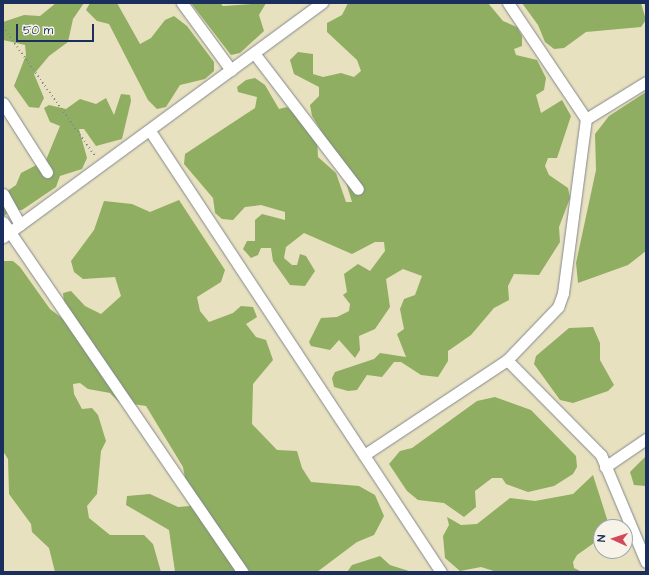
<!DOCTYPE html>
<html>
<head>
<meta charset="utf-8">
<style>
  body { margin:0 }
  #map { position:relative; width:649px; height:575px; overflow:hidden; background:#e8e1bf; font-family:"Architects Daughter",sans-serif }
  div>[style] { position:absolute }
  .forest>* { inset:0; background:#8fae61 }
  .path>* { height:2px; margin-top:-1px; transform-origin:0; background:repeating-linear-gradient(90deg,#82888e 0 1px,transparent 0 4px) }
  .roads { filter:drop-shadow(0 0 1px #82888e) drop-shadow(0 0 1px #82888e) }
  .minor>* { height:11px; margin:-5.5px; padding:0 5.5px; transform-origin:5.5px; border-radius:5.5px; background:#fff }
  span { translate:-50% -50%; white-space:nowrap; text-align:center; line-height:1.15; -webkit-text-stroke:4px #f7f3e8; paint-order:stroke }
  .frame { position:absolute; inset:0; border:4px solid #1b2f5e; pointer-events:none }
  .north { position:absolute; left:593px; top:519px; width:40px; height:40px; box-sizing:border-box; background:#f7f3e8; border:1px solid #9fa5b1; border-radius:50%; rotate:273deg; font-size:11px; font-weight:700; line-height:16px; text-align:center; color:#1b2f5e }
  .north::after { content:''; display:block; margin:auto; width:14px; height:18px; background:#d1495b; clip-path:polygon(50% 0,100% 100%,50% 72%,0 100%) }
  .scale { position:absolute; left:16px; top:24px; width:78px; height:18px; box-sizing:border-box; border:2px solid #1b2f5e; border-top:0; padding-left:5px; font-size:12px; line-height:14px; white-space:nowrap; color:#1b2f5e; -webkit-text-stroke:3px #f7f3e8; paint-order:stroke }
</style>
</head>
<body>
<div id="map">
  <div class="forest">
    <i style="clip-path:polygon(56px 3px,84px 3px,73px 19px,68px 42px,49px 56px,34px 74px,44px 98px,39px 108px,29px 107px,14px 86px,26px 55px,25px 45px,3px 40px,3px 22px,24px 15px,40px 16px)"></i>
    <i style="clip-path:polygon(90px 3px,117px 3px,140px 44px,151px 38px,165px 20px,174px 16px,187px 26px,214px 62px,214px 71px,205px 79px,180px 85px,166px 107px,157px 109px,148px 100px,109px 24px,97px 21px,86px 10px)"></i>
    <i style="clip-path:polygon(191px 3px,220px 3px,223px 6px,266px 3px,259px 15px,264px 31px,240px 53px,231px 55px)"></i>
    <i style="clip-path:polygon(348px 3px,488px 3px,503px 21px,517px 27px,522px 36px,522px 46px,514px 49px,516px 55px,537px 60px,546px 78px,544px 90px,536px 95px,541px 113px,562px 100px,571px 116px,557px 158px,548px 158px,545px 166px,549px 175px,568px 188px,570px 198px,559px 227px,560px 242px,539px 275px,514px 274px,508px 286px,509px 300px,494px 308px,471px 335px,448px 351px,448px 361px,438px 377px,421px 375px,401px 362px,394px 362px,382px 377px,367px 375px,357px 390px,348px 391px,334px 387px,332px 378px,335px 372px,374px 359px,380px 353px,406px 357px,397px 334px,404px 329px,400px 309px,404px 299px,415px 295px,422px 276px,403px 269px,386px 279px,390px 307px,375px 329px,359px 336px,360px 350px,355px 358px,339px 340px,330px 350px,311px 346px,309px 342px,321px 318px,337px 317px,349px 311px,350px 304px,343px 295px,347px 292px,344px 274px,358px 264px,370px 271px,385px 251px,384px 242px,375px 242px,352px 254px,304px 233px,286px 247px,284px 258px,292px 265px,297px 265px,300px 254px,306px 256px,315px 271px,305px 286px,290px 285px,273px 261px,271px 248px,261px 248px,258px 255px,251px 258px,243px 249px,247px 241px,255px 241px,255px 220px,262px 214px,285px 220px,285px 212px,261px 205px,245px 207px,233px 220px,222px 219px,215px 213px,213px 198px,184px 164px,185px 154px,255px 108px,257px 97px,238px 92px,237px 87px,246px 80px,255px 78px,265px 85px,279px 109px,287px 107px,317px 136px,318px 157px,336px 173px,346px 202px,352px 202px,344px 176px,347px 165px,337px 157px,312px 116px,310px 105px,319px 96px,319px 87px,294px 74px,290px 60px,298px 52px,313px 54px,313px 74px,323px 77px,341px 73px,354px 77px,361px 71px,357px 60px,327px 32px,327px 23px,342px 15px)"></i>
    <i style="clip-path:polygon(522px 3px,641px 3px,646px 20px,641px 27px,586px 32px,564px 48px,554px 49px,545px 42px,538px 25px)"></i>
    <i style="clip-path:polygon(646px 92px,646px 251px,628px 265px,578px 283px,576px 263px,596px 170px,595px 134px,609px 116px)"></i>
    <i style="clip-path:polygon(121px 94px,130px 95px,131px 101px,122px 139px,96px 146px,84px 129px,79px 129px,87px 158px,82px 169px,60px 176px,56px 187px,22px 210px,11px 210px,3px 217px,3px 194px,16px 185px,21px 173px,46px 160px,58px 131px,60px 126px,50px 122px,44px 108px,49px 105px,66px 109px,80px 99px,96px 104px,106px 98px,114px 115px)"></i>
    <i style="clip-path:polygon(179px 200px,225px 270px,221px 282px,197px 297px,200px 311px,209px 322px,233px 313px,241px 306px,253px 307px,257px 317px,246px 324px,256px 337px,266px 340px,273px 360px,253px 384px,252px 424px,277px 450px,297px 451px,302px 468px,311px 482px,359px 486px,375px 495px,384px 516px,374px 535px,357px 542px,317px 572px,175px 572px,169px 530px,126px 505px,127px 496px,150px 494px,178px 507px,190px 506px,183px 467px,146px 406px,119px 402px,110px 393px,88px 389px,80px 383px,73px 384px,74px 394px,82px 409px,92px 408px,98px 415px,106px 441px,101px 451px,97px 494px,87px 506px,89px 518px,110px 535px,144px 535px,153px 544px,161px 572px,55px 572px,49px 548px,32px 532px,31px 524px,9px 494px,8px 459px,3px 451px,3px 261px,13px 261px,20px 267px,50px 309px,66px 321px,63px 293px,71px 291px,85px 306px,101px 314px,121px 296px,115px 277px,83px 279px,74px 272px,71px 261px,94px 230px,104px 201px,132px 204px,150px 212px)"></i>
    <i style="clip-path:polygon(593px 327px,600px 343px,600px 360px,614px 385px,608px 391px,573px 403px,560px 400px,534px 364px,536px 356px,569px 328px)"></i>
    <i style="clip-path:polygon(495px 397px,531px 410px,576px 456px,577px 467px,573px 474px,554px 486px,528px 492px,506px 484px,502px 478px,492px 478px,475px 491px,476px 507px,464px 517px,444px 503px,418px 500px,407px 491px,389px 464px,400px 451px,412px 448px,477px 401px)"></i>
    <i style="clip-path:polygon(646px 456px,646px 486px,634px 485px,630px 472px)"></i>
    <i style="clip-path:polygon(593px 475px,608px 522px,606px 527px,601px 527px,601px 538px,577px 555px,573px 562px,574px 568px,582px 572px,497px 572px,481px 567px,460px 571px,445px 558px,443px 536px,449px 525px,447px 517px,461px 525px,477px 524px,510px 498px,535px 501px,573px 494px)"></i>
    <i style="clip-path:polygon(380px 556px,390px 565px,412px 572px,347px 572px,352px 565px)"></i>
  </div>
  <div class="path">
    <i style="left:3px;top:27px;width:158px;rotate:54.5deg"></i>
  </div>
  <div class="roads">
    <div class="minor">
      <i style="left:182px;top:3px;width:83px;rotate:53.8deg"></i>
      <i style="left:254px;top:53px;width:171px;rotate:52.6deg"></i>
      <i style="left:3px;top:103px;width:82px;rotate:57.5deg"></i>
      <i style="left:586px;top:119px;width:70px;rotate:-31.7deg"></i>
      <i style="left:150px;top:131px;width:528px;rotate:56.58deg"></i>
      <i style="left:3px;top:194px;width:35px;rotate:61deg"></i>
      <i style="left:3px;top:222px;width:424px;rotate:55.6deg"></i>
      <i style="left:3px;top:237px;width:396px;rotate:-36.3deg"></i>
      <i style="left:507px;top:360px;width:134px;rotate:45.3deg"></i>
      <i style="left:601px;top:455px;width:116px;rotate:67.2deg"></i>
      <i style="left:364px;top:455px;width:172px;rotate:-33.6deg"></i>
      <i style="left:507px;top:360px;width:74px;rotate:-46.1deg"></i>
      <i style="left:558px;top:307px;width:15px;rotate:-70deg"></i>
      <i style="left:563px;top:293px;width:176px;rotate:-82.5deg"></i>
      <i style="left:586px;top:119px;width:140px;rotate:-123.9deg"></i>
      <i style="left:605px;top:467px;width:50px;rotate:-34.3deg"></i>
    </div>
  </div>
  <div class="frame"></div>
  <div class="north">N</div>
  <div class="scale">50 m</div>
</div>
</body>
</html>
